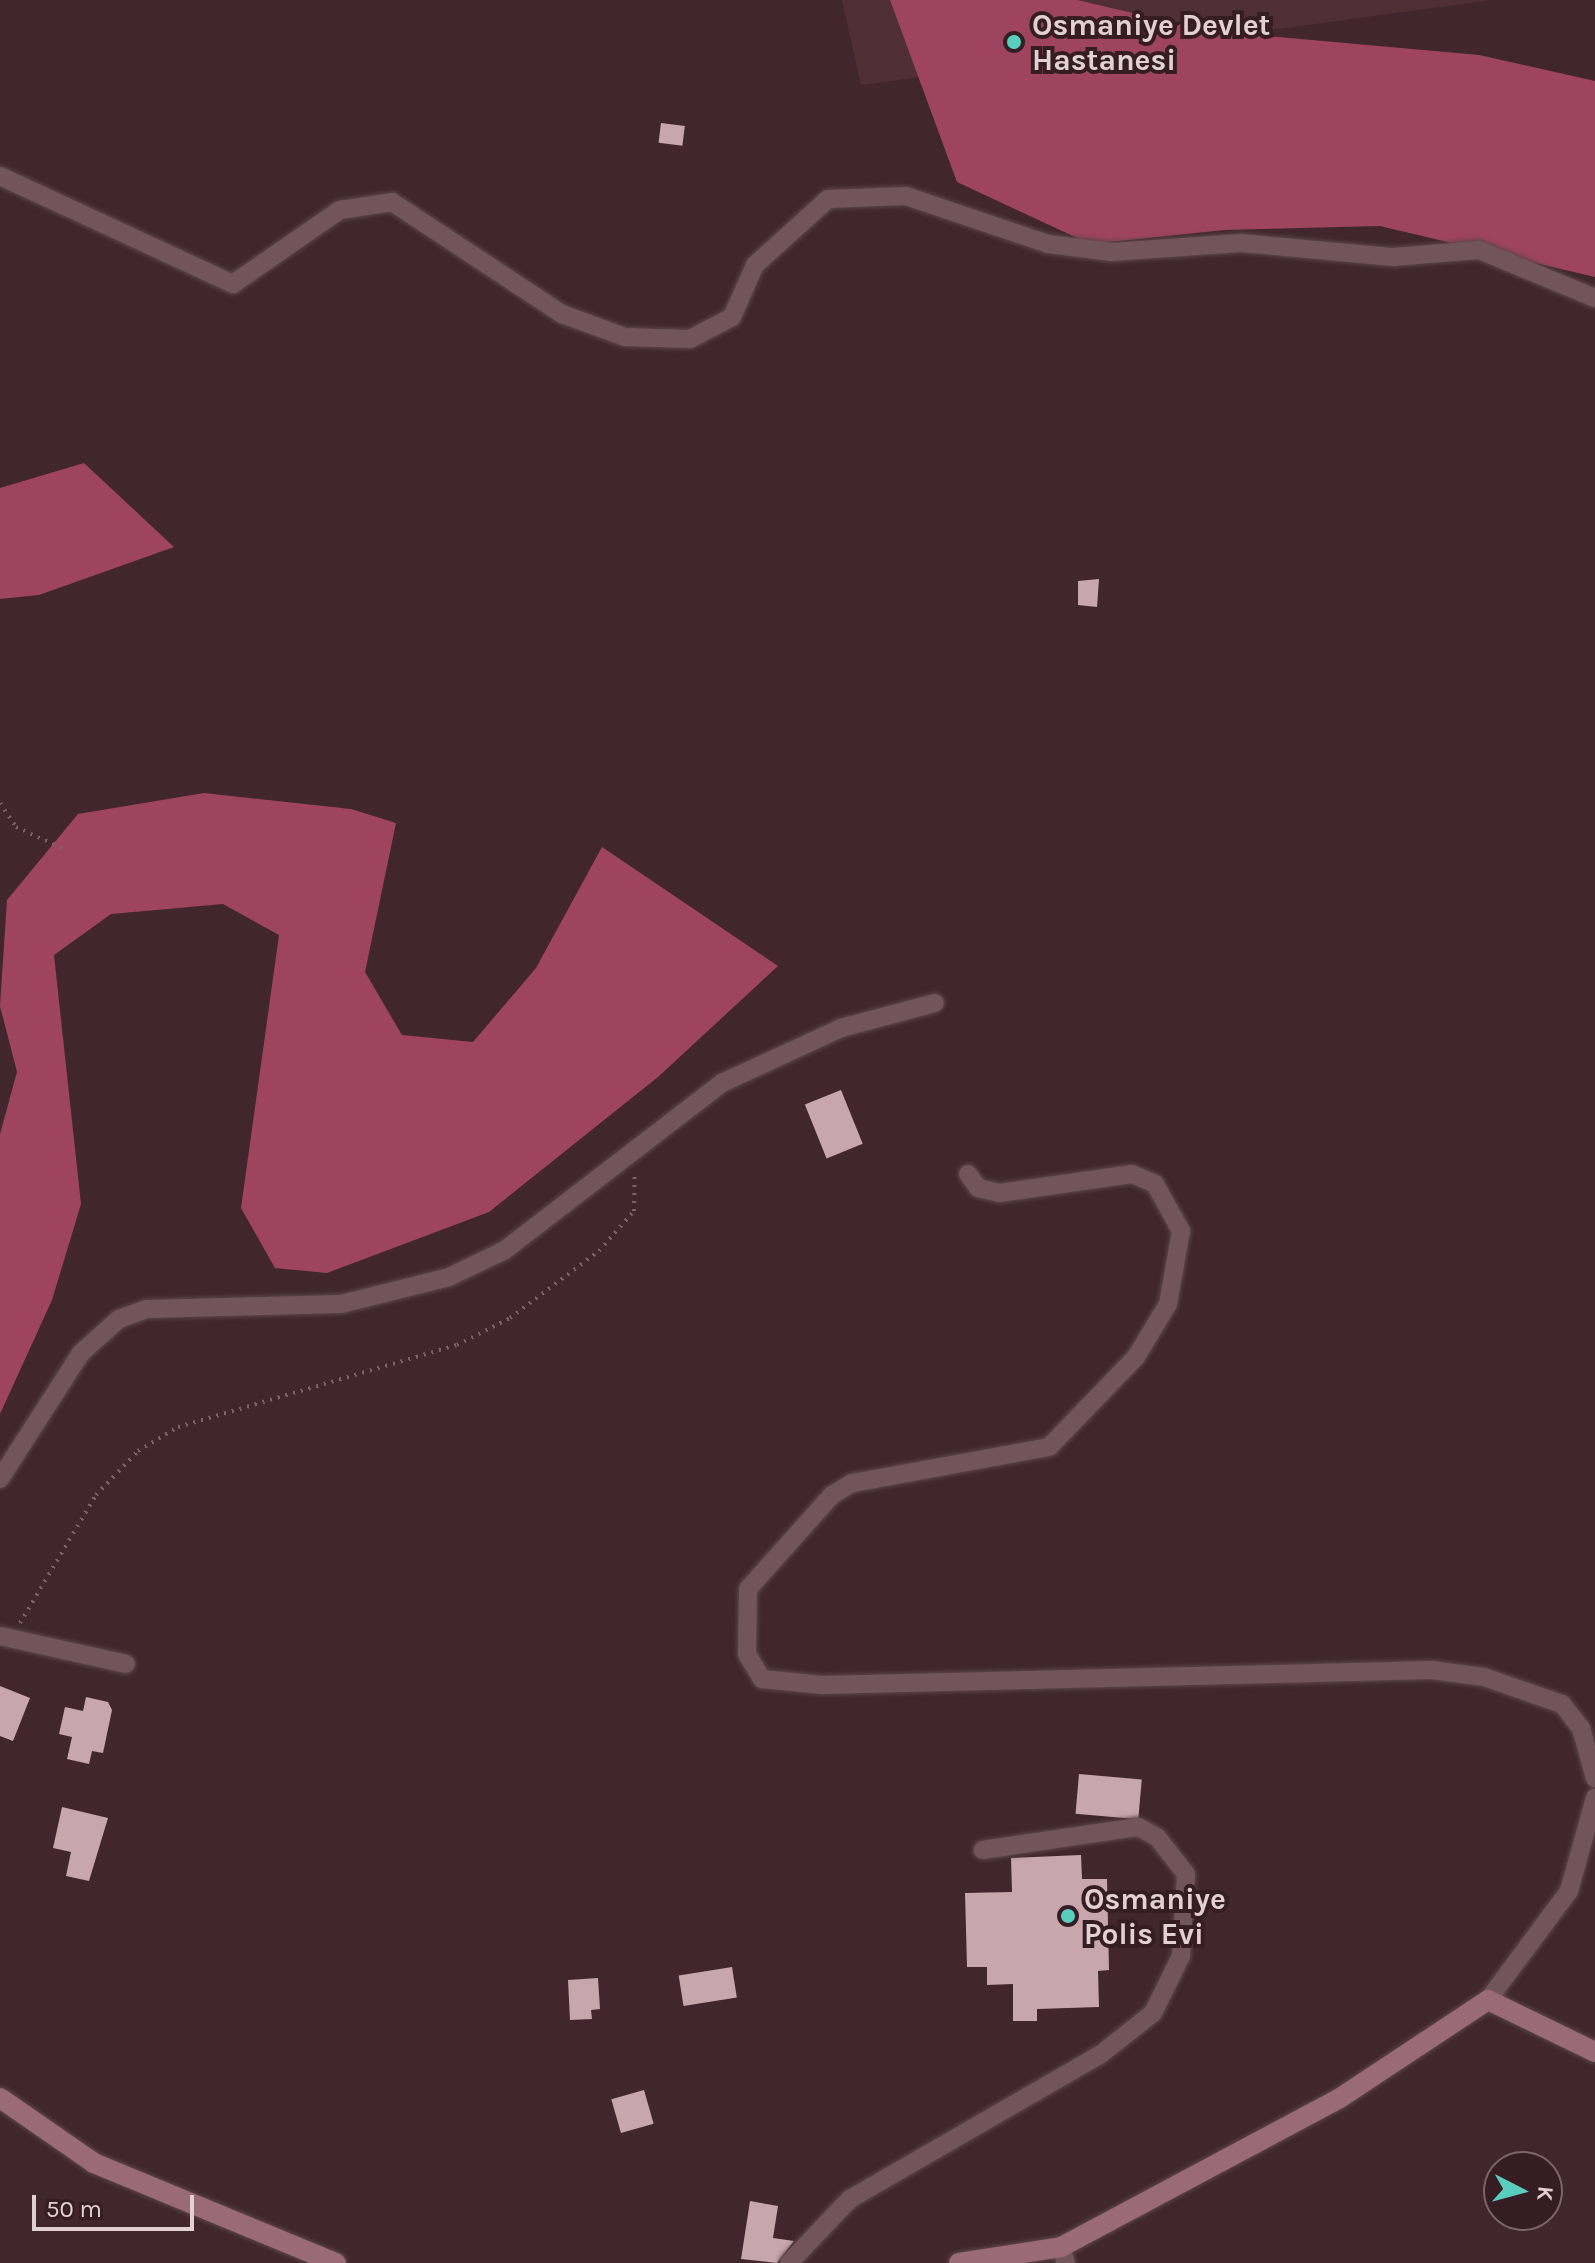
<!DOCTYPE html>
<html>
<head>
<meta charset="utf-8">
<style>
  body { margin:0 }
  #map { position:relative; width:1595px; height:2263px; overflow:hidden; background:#41272d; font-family:Karla,sans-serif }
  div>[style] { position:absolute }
  .built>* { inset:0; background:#4f2e36 }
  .forest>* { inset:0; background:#9e445f }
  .building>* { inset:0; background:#c7a6ad; transform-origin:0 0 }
  .path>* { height:4px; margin-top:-2px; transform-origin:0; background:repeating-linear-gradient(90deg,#7a6268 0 2px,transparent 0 8px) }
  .roads { filter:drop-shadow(0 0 2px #5b454b) drop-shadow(0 0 2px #5b454b) }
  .street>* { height:18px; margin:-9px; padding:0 9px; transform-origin:9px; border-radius:9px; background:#72555c }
  .secondary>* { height:20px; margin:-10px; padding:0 10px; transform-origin:10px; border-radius:10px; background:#9a6a76 }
  .dots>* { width:22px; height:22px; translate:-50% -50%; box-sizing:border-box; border:4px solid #361d24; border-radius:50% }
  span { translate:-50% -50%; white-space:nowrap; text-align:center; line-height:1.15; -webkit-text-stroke:8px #361d24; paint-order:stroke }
  .poi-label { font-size:30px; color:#e2d0d4; font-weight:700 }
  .left { translate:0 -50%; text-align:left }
  .north { position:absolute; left:1483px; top:2151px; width:80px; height:80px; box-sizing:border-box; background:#361d24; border:2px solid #7b656a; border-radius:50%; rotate:96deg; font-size:22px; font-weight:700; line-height:32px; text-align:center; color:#e2d0d4 }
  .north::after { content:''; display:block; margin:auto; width:28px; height:36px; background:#59cebf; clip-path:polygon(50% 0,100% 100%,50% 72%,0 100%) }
  .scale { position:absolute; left:32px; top:2195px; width:162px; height:36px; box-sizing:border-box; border:4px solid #e2d0d4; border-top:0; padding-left:10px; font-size:24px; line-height:28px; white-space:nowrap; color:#e2d0d4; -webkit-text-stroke:6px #361d24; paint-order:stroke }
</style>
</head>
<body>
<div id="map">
  <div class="built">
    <i style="clip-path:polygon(842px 0,1492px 0,861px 85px)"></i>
  </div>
  <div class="forest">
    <i style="clip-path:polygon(890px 0,1077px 0,1210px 31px,1479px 55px,1595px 81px,1595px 277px,1380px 226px,1225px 230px,1090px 244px,957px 182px)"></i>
    <i style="clip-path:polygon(84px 463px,174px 547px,39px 595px,0 599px,0 488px)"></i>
    <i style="clip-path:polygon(204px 793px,351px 809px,396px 823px,365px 972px,402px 1035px,473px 1042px,536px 968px,602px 847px,778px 966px,658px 1077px,489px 1212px,327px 1273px,275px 1268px,241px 1208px,279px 935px,223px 904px,111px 914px,54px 955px,81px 1204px,52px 1300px,0 1414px,0 1134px,17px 1072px,0 1006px,7px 900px,78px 814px)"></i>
  </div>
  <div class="building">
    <i style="left:661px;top:123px;width:24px;height:20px;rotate:7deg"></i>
    <i style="clip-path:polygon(1099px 579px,1097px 607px,1078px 605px,1078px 581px)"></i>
    <i style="left:841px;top:1090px;width:58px;height:39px;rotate:68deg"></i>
    <i style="clip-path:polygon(0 1686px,30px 1698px,13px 1741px,0 1736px)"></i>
    <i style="clip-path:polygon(86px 1697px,108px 1702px,112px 1710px,103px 1753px,92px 1751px,89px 1764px,67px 1759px,72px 1737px,59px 1734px,65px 1707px,83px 1711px)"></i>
    <i style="left:1079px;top:1774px;width:63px;height:40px;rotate:5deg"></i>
    <i style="clip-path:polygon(62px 1807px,108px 1818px,89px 1881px,66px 1876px,71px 1852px,53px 1848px)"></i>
    <i style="clip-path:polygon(1081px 1855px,1082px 1879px,1107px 1879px,1109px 1970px,1098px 1971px,1099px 2007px,1037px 2009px,1037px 2021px,1013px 2021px,1013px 1984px,987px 1985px,987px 1967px,967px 1967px,965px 1893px,1012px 1892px,1011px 1858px)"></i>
    <i style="left:732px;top:1967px;width:31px;height:54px;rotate:81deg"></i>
    <i style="clip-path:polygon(598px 1978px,600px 2009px,591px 2010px,592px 2019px,570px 2020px,568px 1980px)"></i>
    <i style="left:644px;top:2090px;width:35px;height:34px;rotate:74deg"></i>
    <i style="clip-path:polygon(750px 2201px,778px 2206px,773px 2238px,794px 2241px,777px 2263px,741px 2259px)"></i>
  </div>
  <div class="path">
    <i style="left:0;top:803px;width:29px;rotate:56deg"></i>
    <i style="left:16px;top:827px;width:55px;rotate:24.7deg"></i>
    <i style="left:20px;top:1623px;width:149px;rotate:-59.3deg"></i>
    <i style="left:96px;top:1495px;width:61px;rotate:-46.3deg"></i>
    <i style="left:138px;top:1451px;width:47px;rotate:-31deg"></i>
    <i style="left:178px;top:1427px;width:291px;rotate:-16.4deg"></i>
    <i style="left:457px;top:1345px;width:59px;rotate:-27deg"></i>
    <i style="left:510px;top:1318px;width:111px;rotate:-37deg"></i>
    <i style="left:599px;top:1251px;width:53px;rotate:-48.8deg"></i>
    <i style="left:634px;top:1211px;width:39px;rotate:-89deg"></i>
  </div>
  <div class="roads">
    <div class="street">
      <i style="left:0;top:176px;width:257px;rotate:24.9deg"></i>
      <i style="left:233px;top:284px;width:130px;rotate:-34.7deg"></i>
      <i style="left:340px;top:210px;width:53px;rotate:-8.7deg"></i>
      <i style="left:392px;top:202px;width:204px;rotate:33.4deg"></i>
      <i style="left:562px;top:314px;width:67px;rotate:20.1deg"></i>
      <i style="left:625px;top:337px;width:65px;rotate:1.8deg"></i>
      <i style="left:690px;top:339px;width:47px;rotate:-27.6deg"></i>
      <i style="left:732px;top:317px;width:57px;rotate:-66.1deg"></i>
      <i style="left:755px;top:265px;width:98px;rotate:-42.1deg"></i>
      <i style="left:828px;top:199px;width:78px;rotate:-2.2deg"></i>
      <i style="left:906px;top:196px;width:150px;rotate:18.7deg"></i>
      <i style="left:1048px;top:244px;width:64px;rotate:7.2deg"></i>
      <i style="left:1111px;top:252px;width:130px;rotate:-4deg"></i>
      <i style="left:1241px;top:243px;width:153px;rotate:5.3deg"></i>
      <i style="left:1393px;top:257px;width:86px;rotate:-4.7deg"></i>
      <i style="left:1479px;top:250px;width:126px;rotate:22.5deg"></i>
      <i style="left:968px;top:1174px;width:17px;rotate:54deg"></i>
      <i style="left:978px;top:1188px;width:23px;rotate:13deg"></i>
      <i style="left:1000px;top:1193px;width:133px;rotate:-8.2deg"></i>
      <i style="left:1132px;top:1174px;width:25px;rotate:23deg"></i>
      <i style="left:1155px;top:1184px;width:54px;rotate:61deg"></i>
      <i style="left:1181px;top:1231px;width:74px;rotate:100.1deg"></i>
      <i style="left:1168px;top:1304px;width:62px;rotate:121.1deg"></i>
      <i style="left:1136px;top:1357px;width:125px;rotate:134deg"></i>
      <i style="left:1049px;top:1447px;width:200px;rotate:169.6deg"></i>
      <i style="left:852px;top:1483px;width:23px;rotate:149deg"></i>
      <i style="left:832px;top:1495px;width:126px;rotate:131.8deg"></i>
      <i style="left:748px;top:1589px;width:65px;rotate:90.9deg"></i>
      <i style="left:747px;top:1654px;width:29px;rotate:59deg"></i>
      <i style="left:762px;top:1679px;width:61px;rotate:5.6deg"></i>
      <i style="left:823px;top:1685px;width:609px;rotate:-1.41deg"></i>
      <i style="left:1432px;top:1670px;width:52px;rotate:7.7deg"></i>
      <i style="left:1484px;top:1677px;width:83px;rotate:19.1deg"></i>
      <i style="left:1562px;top:1704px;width:31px;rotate:52deg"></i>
      <i style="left:1581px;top:1728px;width:52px;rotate:74.4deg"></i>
      <i style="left:0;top:1479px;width:150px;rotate:-57.3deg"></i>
      <i style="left:81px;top:1353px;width:51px;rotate:-41.8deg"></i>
      <i style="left:119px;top:1319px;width:30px;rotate:-20deg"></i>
      <i style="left:147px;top:1309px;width:194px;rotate:-1.5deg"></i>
      <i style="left:341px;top:1304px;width:111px;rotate:-14deg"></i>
      <i style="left:449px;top:1277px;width:62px;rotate:-25.7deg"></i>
      <i style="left:505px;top:1250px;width:274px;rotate:-37.6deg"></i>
      <i style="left:722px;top:1083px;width:131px;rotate:-24.8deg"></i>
      <i style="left:841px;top:1028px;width:97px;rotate:-14.9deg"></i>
      <i style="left:0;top:1636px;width:129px;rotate:12.5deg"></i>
      <i style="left:1488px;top:2000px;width:136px;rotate:-53.4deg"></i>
      <i style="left:1569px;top:1891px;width:97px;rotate:-74.4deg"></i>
      <i style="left:1061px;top:2247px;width:17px;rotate:73deg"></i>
      <i style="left:789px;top:2263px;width:88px;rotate:-46.4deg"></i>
      <i style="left:850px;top:2199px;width:290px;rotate:-30deg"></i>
      <i style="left:1101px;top:2054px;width:66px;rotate:-38.3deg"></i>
      <i style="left:1153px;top:2013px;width:64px;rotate:-63.8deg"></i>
      <i style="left:1181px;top:1956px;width:82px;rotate:-86.5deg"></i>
      <i style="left:1186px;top:1874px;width:47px;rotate:-128.1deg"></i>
      <i style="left:1157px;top:1837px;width:21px;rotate:-152deg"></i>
      <i style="left:1138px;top:1827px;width:157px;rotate:171.6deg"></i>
    </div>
    <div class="secondary">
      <i style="left:0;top:2098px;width:114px;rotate:34.7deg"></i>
      <i style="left:94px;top:2163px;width:262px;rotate:22.5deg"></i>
      <i style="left:959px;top:2263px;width:103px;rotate:-8.9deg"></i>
      <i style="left:1061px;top:2247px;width:316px;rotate:-28.1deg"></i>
      <i style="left:1340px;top:2098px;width:178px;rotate:-33.5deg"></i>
      <i style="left:1488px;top:2000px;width:119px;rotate:25.9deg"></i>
    </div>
  </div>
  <div class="dots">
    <i style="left:1014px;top:42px;background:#59cebf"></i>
    <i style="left:1068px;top:1916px;background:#59cebf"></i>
  </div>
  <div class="poi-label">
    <span class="left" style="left:1032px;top:42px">Osmaniye Devlet<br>Hastanesi</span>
    <span class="left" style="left:1084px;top:1916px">Osmaniye<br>Polis Evi</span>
  </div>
  <div class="north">K</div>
  <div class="scale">50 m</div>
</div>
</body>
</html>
